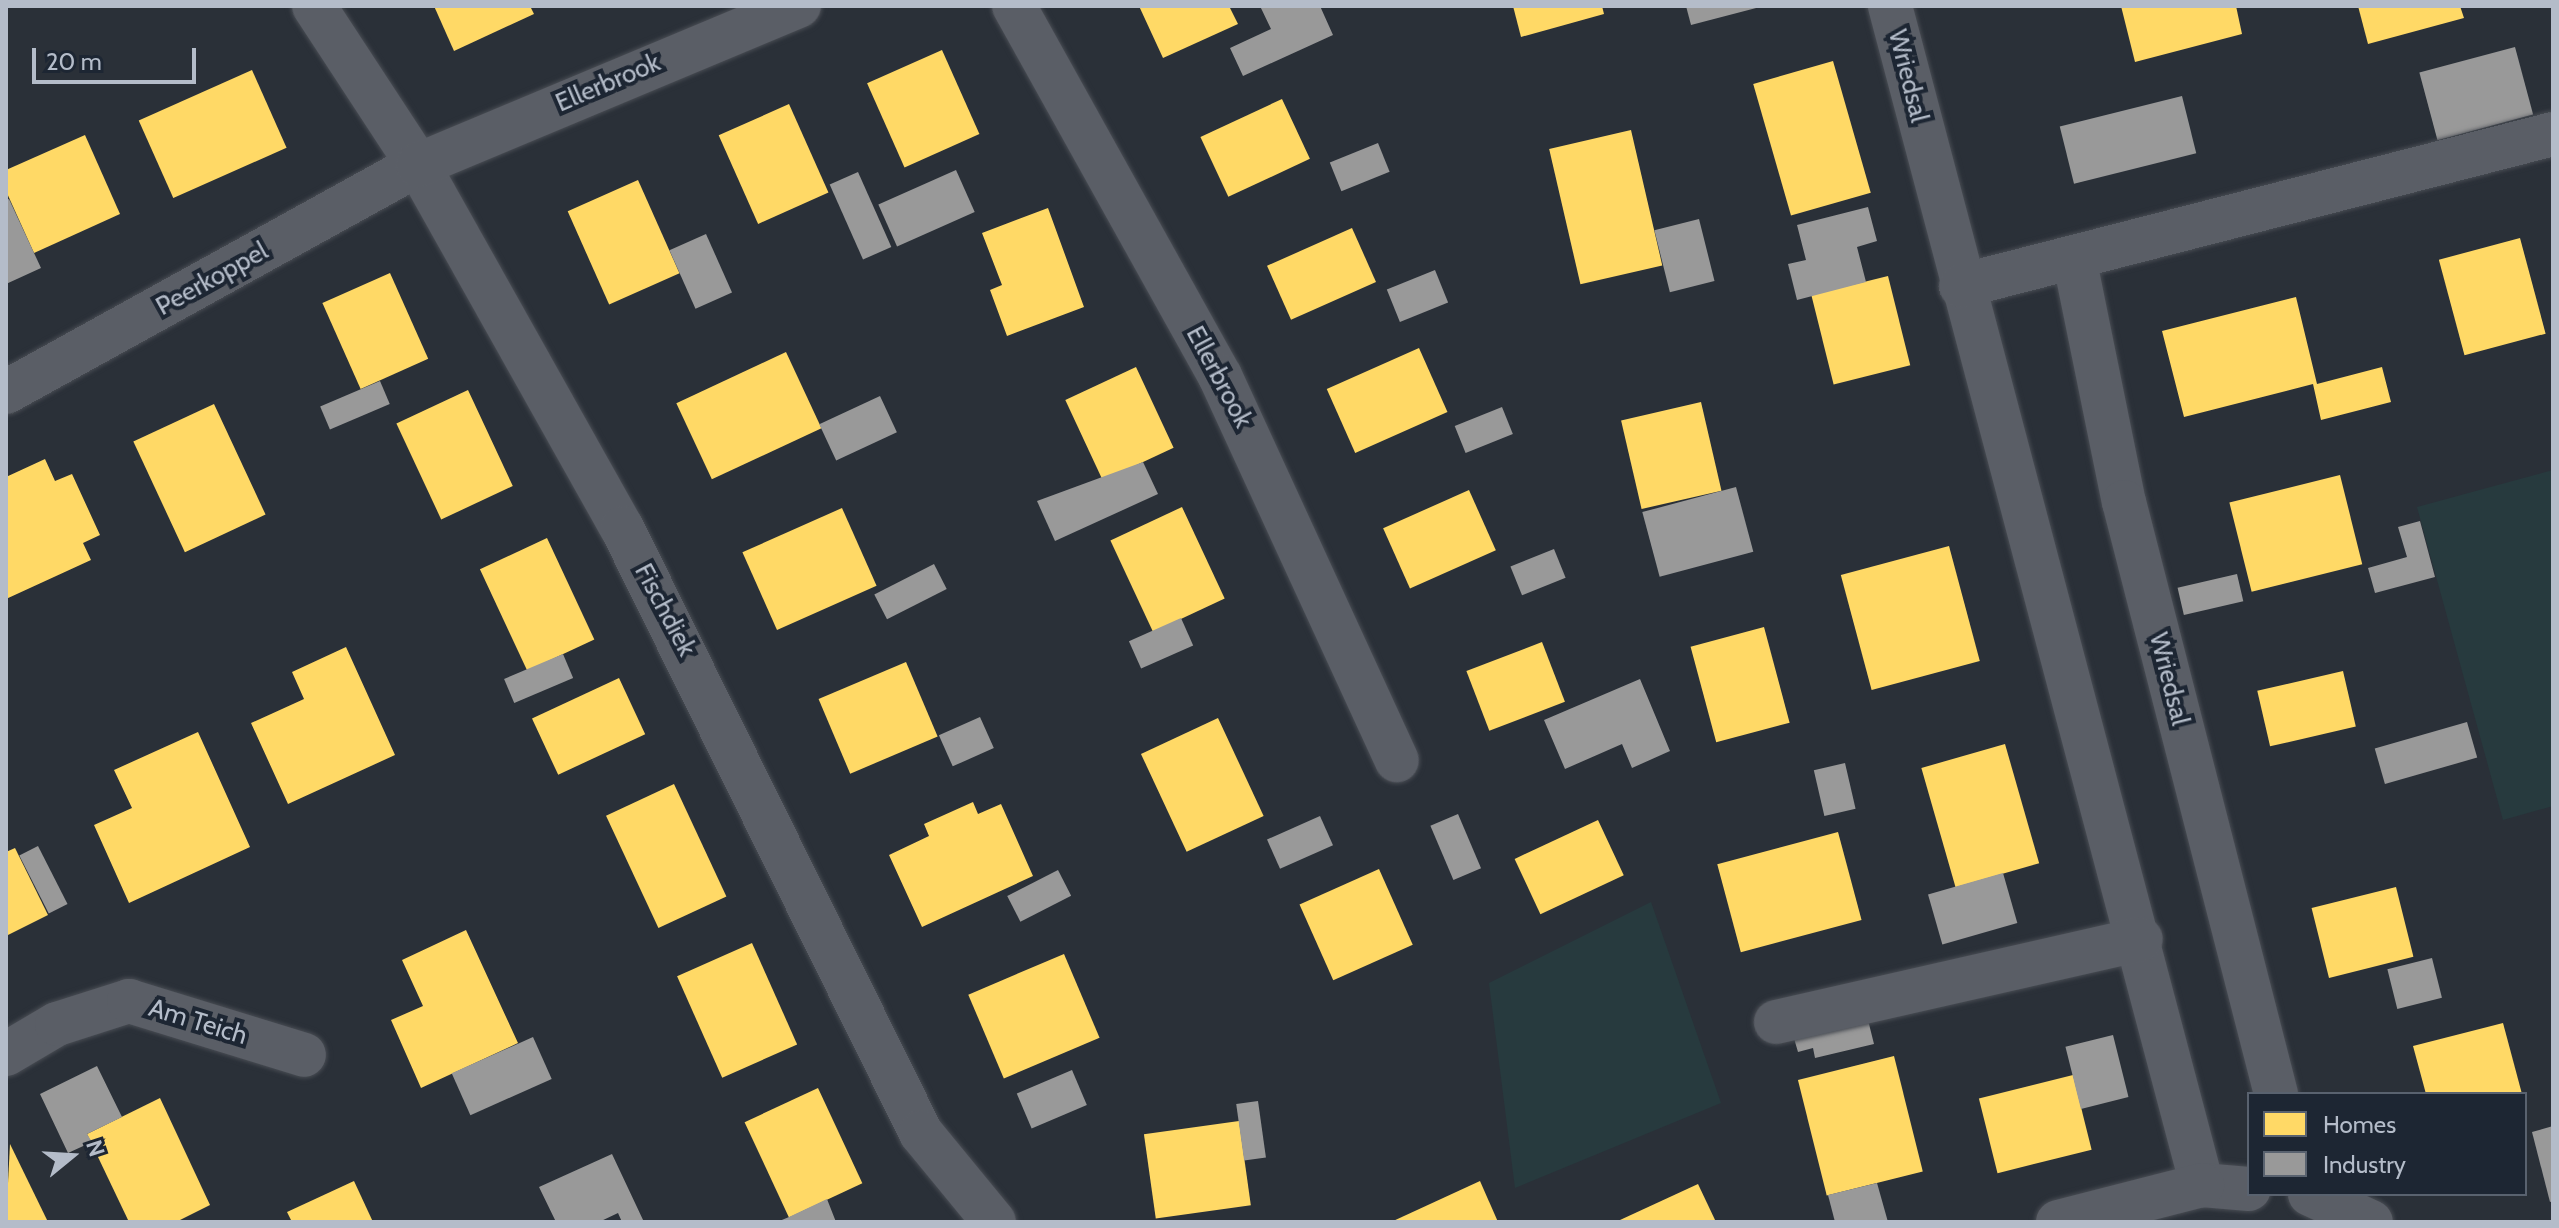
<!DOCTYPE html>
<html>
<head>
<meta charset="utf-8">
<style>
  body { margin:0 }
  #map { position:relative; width:2559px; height:1228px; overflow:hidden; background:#2a3038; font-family:Cabin,sans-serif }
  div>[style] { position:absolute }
  .green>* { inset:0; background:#273a3e }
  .homes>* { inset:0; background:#ffd966; transform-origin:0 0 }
  .industry>* { inset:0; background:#999; transform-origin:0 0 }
  .roads { filter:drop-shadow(0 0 2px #484c53) drop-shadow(0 0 2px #484c53) }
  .minor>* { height:44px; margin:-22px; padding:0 22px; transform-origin:22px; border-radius:22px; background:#5a5e66 }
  span { translate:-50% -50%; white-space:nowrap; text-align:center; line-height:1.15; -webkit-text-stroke:8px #1d2633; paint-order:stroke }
  .street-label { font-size:26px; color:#b4bcc9 }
  .frame { position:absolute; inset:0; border:8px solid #b4bcc9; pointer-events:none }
  .legend { position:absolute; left:2247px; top:1092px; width:280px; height:104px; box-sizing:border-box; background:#1d2633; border:2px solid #59626f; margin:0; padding:10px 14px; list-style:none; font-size:24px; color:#b4bcc9 }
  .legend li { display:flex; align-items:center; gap:16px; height:40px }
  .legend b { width:40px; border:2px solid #59626f }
  .north { position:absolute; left:32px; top:1116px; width:80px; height:80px; -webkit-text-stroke:6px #1d2633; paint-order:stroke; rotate:72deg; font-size:22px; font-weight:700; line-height:32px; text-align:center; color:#b4bcc9 }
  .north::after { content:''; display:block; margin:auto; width:28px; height:36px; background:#b4bcc9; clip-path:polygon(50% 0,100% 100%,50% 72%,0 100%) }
  .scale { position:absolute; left:32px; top:48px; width:164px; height:36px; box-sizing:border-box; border:4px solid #b4bcc9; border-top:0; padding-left:10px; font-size:24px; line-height:28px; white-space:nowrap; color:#b4bcc9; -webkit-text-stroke:6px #1d2633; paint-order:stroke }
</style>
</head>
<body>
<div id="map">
  <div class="green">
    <i style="clip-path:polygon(2553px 470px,2553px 806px,2503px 820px,2417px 507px)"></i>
    <i style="clip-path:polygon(1651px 902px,1721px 1103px,1515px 1188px,1489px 983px)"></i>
  </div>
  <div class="homes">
    <i style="clip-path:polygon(434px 6px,530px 6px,534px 14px,454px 51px)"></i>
    <i style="clip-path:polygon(1139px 6px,1229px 6px,1238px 24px,1163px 58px)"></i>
    <i style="clip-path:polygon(1513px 6px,1602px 6px,1604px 14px,1521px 37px)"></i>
    <i style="clip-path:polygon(2121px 6px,2236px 6px,2242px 34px,2135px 62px)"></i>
    <i style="clip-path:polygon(2358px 6px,2460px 6px,2464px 18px,2368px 44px)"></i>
    <i style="left:942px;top:50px;width:92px;height:82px;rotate:66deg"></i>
    <i style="left:1833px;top:61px;width:137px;height:83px;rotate:74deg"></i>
    <i style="left:252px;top:70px;width:85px;height:124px;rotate:66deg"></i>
    <i style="left:1282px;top:99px;width:66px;height:90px;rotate:65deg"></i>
    <i style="left:789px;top:104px;width:97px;height:77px;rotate:66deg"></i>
    <i style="left:1631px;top:130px;width:139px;height:84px;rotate:77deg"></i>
    <i style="clip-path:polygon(85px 135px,120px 214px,34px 253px,6px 191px,6px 170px)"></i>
    <i style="left:638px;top:180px;width:102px;height:77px;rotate:66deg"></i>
    <i style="clip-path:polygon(1048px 208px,1084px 307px,1007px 336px,990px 290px,1002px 285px,982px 233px)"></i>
    <i style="left:1352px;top:228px;width:59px;height:93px;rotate:66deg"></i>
    <i style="left:2520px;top:238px;width:99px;height:84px;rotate:75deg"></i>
    <i style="left:390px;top:273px;width:94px;height:74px;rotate:66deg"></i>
    <i style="left:1888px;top:276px;width:92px;height:79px;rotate:76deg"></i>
    <i style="clip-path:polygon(2296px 297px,2317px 384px,2382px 367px,2391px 402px,2321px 420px,2313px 384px,2184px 417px,2162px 331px)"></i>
    <i style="left:1419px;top:348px;width:70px;height:101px;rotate:66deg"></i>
    <i style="left:786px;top:352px;width:84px;height:121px;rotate:65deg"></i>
    <i style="left:1136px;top:367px;width:89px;height:78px;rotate:65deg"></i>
    <i style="left:468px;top:390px;width:106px;height:79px;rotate:65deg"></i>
    <i style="left:1701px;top:402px;width:91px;height:82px;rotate:77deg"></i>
    <i style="left:214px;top:404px;width:122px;height:89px;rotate:65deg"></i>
    <i style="clip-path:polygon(45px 459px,55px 481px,72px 474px,100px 535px,83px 543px,91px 560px,6px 599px,6px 477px)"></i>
    <i style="left:2340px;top:475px;width:92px;height:114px;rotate:76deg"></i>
    <i style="left:1469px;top:490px;width:66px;height:94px;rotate:66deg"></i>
    <i style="left:1182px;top:507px;width:101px;height:79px;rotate:65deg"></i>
    <i style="left:842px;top:508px;width:85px;height:109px;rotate:66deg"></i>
    <i style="left:547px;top:538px;width:112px;height:74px;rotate:65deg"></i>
    <i style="left:1949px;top:546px;width:119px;height:112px;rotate:75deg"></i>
    <i style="left:1764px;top:627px;width:99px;height:76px;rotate:75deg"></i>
    <i style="left:1542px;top:642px;width:64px;height:81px;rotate:69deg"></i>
    <i style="clip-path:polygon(346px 647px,395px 755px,288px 804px,251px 723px,304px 699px,292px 672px)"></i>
    <i style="left:906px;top:662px;width:81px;height:95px;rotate:67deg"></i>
    <i style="left:2343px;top:671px;width:57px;height:88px;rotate:77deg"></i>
    <i style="left:619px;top:678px;width:62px;height:96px;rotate:65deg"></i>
    <i style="left:1218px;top:718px;width:108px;height:85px;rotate:65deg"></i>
    <i style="clip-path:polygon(198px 732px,250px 847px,129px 903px,94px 825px,132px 808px,114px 770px)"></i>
    <i style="left:2005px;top:744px;width:124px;height:87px;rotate:74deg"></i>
    <i style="left:674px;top:784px;width:124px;height:75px;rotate:65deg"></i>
    <i style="clip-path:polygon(973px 802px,978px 814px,1001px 804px,1033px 876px,922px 927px,889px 855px,929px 836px,924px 824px)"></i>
    <i style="left:1598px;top:820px;width:61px;height:92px;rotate:65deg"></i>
    <i style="left:1838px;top:832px;width:91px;height:125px;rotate:75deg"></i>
    <i style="clip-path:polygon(15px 848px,48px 915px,6px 936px,6px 852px)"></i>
    <i style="left:1379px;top:869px;width:83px;height:87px;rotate:66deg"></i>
    <i style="left:2396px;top:887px;width:72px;height:87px;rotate:76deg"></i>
    <i style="clip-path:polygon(466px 930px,518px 1043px,421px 1088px,391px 1020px,423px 1006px,402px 960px)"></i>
    <i style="left:752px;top:943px;width:111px;height:82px;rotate:66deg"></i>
    <i style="left:1064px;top:954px;width:91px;height:104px;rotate:67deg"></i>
    <i style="clip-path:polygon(2503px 1023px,2522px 1094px,2426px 1094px,2413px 1046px)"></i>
    <i style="left:1894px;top:1056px;width:119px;height:99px;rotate:76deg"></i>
    <i style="left:2073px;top:1075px;width:77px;height:97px;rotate:76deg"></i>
    <i style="left:818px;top:1088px;width:105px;height:81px;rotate:65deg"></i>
    <i style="clip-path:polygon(160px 1098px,210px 1205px,176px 1222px,129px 1222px,87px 1134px)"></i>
    <i style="left:1239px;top:1121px;width:85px;height:96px;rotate:82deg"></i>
    <i style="clip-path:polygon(10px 1144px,48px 1222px,6px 1222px)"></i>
    <i style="clip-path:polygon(354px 1181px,373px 1222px,292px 1222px,287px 1212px)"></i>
    <i style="clip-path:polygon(1480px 1181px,1498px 1222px,1391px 1222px)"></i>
    <i style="clip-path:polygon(1698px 1184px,1716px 1222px,1620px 1222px,1620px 1220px)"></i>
  </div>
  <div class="industry">
    <i style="clip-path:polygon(1260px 6px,1320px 6px,1333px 35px,1243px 76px,1230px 48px,1271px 29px)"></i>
    <i style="clip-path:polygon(1686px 6px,1760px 6px,1760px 7px,1691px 25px)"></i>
    <i style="left:2515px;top:47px;width:70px;height:99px;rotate:75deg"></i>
    <i style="left:2182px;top:96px;width:59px;height:126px;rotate:76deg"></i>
    <i style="left:1378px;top:143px;width:31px;height:52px;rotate:68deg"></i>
    <i style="left:956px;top:170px;width:46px;height:85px;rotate:66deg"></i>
    <i style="left:858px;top:172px;width:82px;height:31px;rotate:66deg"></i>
    <i style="clip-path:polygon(9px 199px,41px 268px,6px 284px,6px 200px)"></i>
    <i style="clip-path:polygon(1868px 207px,1877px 241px,1857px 247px,1866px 282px,1797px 300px,1788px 264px,1806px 260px,1797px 225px)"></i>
    <i style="left:1699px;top:219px;width:64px;height:46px;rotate:76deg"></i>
    <i style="left:706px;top:234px;width:64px;height:40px;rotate:66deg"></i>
    <i style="left:1435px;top:270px;width:35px;height:52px;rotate:68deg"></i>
    <i style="left:380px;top:381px;width:25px;height:65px;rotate:67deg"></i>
    <i style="left:880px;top:396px;width:40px;height:67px;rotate:65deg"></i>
    <i style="left:1502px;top:407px;width:29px;height:51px;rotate:68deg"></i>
    <i style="clip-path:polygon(1143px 462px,1158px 494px,1055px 541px,1037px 501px)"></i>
    <i style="left:1736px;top:487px;width:67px;height:97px;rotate:75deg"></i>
    <i style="clip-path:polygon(2420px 521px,2435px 577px,2375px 593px,2368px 568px,2407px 557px,2398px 527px)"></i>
    <i style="left:1554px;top:549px;width:31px;height:47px;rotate:68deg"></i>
    <i style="left:934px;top:564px;width:28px;height:67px;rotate:63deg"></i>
    <i style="left:2237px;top:574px;width:28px;height:61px;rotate:77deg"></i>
    <i style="left:1181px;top:618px;width:30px;height:57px;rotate:66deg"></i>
    <i style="left:563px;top:654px;width:26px;height:64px;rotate:67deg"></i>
    <i style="clip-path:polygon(1640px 679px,1670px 751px,1632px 768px,1622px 744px,1565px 769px,1544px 720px)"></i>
    <i style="left:980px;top:717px;width:34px;height:45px;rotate:66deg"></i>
    <i style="left:2467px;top:722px;width:37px;height:96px;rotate:74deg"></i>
    <i style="left:1845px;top:763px;width:47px;height:32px;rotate:77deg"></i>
    <i style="left:1458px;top:814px;width:59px;height:30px;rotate:67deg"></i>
    <i style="left:1320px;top:816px;width:32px;height:58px;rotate:66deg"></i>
    <i style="left:38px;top:846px;width:65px;height:21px;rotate:63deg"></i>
    <i style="left:1058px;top:870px;width:29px;height:57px;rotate:63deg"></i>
    <i style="left:2003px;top:873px;width:52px;height:78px;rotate:74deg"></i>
    <i style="left:2432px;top:958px;width:41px;height:46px;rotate:76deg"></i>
    <i style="clip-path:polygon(1867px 1016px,1874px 1044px,1815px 1058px,1813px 1048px,1798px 1052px,1793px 1035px)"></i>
    <i style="left:2113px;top:1035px;width:64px;height:49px;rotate:76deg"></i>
    <i style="left:533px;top:1037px;width:46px;height:89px;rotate:66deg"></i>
    <i style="clip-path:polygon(97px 1066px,122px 1117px,87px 1134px,92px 1142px,68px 1153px,40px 1094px)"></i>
    <i style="left:1072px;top:1070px;width:38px;height:60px;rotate:67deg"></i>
    <i style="left:1258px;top:1101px;width:57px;height:22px;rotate:82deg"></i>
    <i style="clip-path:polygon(2553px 1126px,2553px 1201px,2550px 1202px,2532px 1132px)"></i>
    <i style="clip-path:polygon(612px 1154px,644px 1222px,622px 1222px,618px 1213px,599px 1222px,556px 1222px,539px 1187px)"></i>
    <i style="clip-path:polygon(1877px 1183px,1888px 1222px,1835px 1222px,1828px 1195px)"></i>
    <i style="clip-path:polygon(827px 1199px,836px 1222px,777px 1222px,789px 1217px)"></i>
  </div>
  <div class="roads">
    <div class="minor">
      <i style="left:314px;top:6px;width:190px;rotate:56.8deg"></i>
      <i style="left:418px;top:165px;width:416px;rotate:60.7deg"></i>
      <i style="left:622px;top:528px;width:675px;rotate:63.7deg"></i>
      <i style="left:921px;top:1133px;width:115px;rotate:50.6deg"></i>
      <i style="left:1014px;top:6px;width:423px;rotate:60.9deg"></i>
      <i style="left:1220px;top:376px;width:423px;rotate:65.3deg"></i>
      <i style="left:1890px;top:6px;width:1220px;rotate:75.18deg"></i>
      <i style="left:2202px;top:1185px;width:47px;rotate:4.9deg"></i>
      <i style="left:2075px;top:262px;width:245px;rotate:78.5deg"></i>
      <i style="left:2124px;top:502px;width:611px;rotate:75.6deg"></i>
      <i style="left:1961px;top:286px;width:611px;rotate:-14.4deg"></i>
      <i style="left:6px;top:392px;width:470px;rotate:-28.9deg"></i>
      <i style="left:418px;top:165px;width:413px;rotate:-22.7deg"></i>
      <i style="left:1776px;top:1022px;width:374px;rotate:-12.8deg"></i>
      <i style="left:6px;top:1054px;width:59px;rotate:-30.5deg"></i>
      <i style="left:57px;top:1024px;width:76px;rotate:-17.7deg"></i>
      <i style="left:129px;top:1001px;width:183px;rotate:17.1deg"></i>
      <i style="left:2310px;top:1194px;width:67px;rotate:24.7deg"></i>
      <i style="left:2058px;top:1222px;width:149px;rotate:-14.4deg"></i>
    </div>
  </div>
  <div class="street-label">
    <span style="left:1908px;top:76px;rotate:76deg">Wriedsal</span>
    <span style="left:608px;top:83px;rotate:-23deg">Ellerbrook</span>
    <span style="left:212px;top:279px;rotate:-29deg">Peerkoppel</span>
    <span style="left:1219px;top:377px;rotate:62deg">Ellerbrook</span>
    <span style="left:665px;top:610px;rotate:62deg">Fischdiek</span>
    <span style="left:2169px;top:679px;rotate:76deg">Wriedsal</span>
    <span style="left:198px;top:1022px;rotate:17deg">Am Teich</span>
  </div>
  <div class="frame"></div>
  <ul class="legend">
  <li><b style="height:22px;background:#ffd966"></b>Homes</li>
  <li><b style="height:22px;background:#999"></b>Industry</li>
  </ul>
  <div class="north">N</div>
  <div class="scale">20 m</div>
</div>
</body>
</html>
